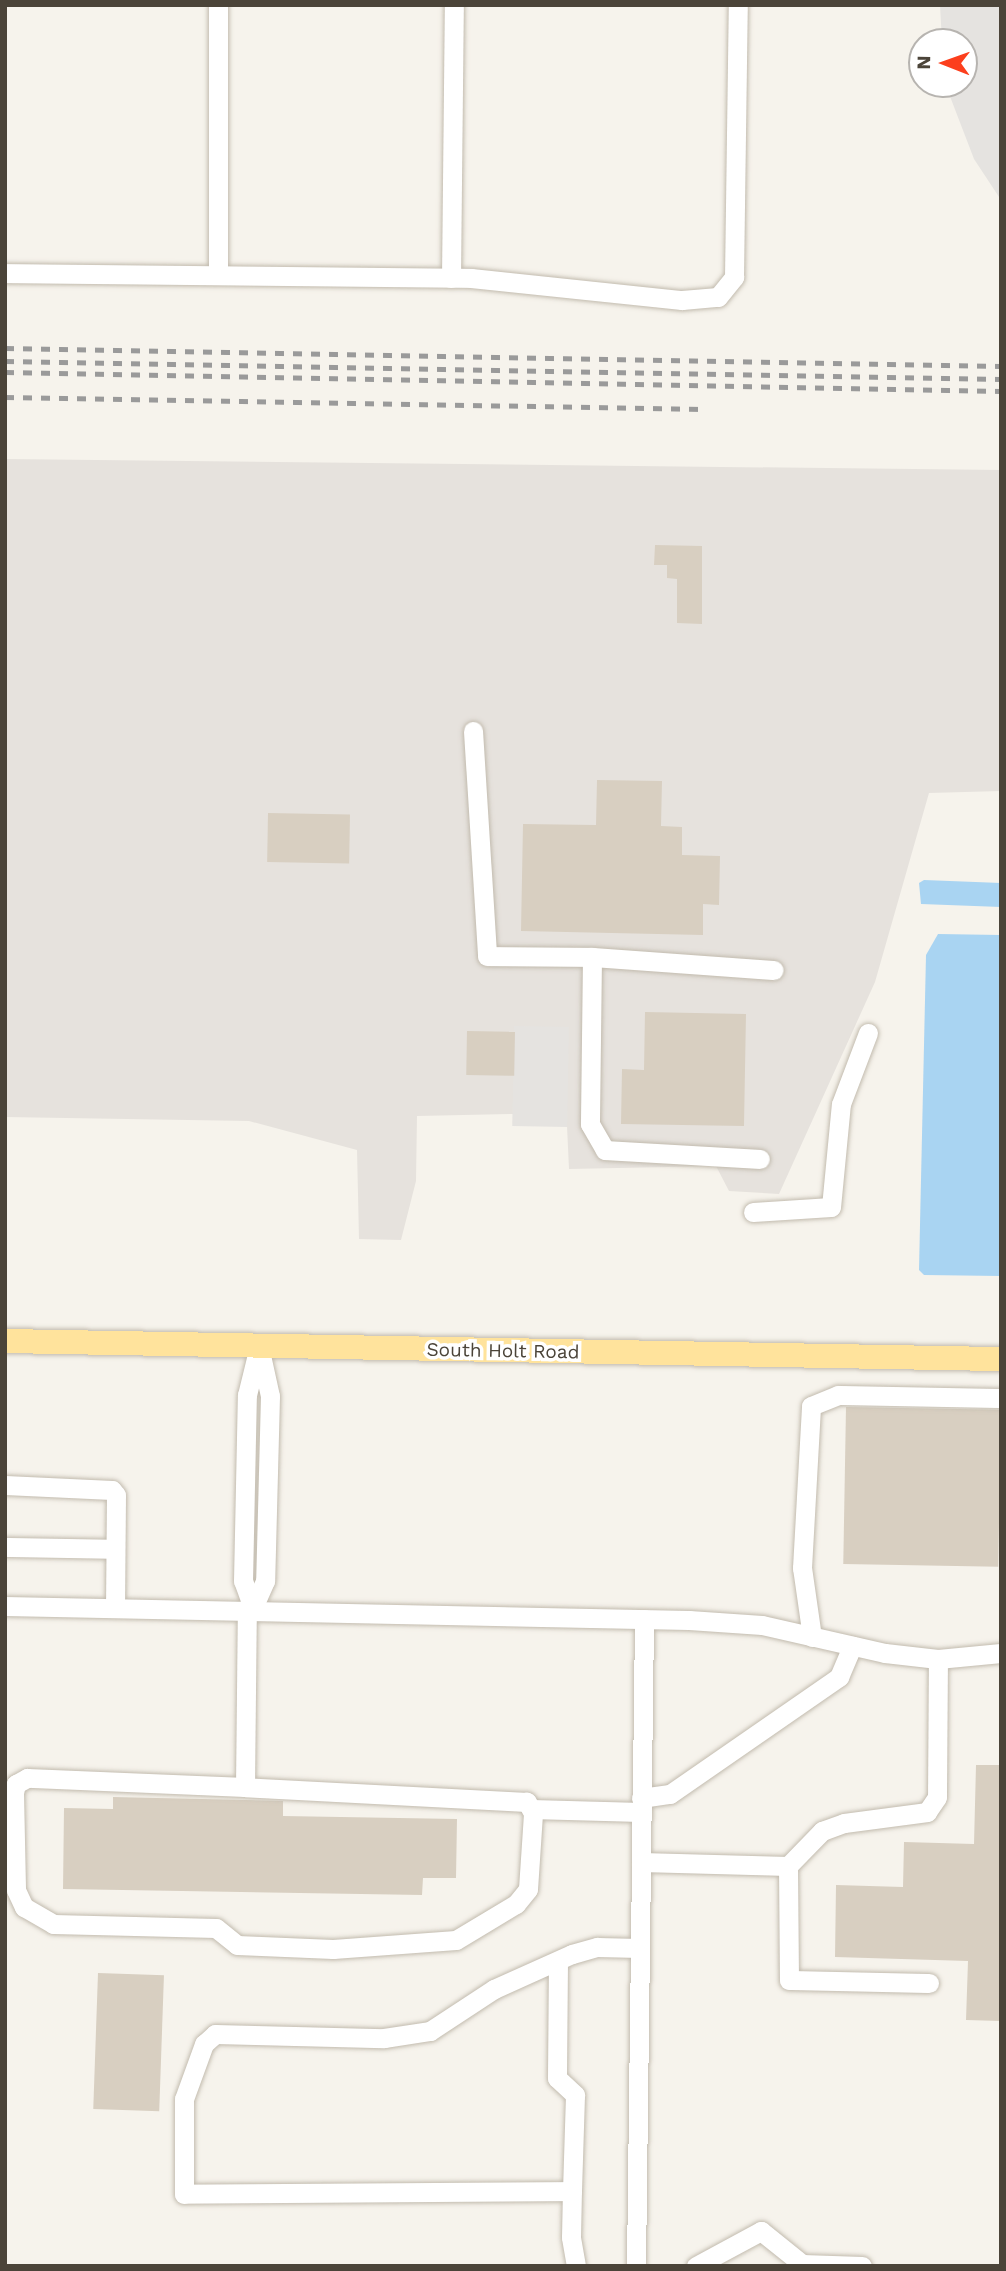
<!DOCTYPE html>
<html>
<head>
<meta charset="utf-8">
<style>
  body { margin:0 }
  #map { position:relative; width:1006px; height:2271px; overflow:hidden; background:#f6f3ec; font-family:"Work Sans",sans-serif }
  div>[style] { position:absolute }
  .industrial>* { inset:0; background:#e6e2dd }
  .parking>* { inset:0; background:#e5e3e0; transform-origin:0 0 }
  .water>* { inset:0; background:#a9d4f2 }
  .building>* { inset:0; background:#d8cfc1; transform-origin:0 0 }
  .roads { filter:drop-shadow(0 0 2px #c2bbae) drop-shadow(0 0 2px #c2bbae) }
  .minor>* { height:19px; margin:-9.5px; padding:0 9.5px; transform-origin:9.5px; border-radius:9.5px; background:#fff }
  .major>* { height:24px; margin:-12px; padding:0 12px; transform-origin:12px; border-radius:12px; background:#ffe39c }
  .rail>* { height:5px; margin-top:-2.5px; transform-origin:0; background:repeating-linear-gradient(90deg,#9a9a9a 0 9px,transparent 0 18px) }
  span { translate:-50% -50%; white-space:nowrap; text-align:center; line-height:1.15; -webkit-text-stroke:7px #fff; paint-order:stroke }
  .street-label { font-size:19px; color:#4b4439 }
  .frame { position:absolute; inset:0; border:7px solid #4b4439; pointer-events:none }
  .north { position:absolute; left:908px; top:28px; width:70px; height:70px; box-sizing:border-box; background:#fff; border:2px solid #b7b4b0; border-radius:50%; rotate:271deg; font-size:19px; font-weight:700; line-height:28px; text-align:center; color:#4b4439 }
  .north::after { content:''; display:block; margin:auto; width:24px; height:32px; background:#fc3f1d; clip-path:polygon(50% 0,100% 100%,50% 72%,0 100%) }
</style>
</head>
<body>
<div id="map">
  <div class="industrial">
    <i style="clip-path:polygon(5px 459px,1001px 470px,1001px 791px,929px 793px,875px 982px,779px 1194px,729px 1191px,716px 1166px,569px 1169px,567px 1126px,514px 1126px,513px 1114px,417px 1116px,416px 1181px,401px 1240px,359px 1239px,357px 1150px,249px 1121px,5px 1117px)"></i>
  </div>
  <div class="parking">
    <i style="clip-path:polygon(940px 5px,1001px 5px,1001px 200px,974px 159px,951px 99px,948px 84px,964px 84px,964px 42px,942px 42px)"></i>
    <i style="left:514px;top:1026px;width:55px;height:100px;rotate:1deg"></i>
  </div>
  <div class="water">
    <i style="clip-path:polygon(924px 880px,1001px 883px,1001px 907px,921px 904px,919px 883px)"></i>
    <i style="clip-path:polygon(938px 934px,1001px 935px,1001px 1276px,924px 1275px,919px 1270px,926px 955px)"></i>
  </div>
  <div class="building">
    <i style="clip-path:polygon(655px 545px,702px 546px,702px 624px,677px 623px,677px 579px,667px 578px,667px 565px,654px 565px)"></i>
    <i style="clip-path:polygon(597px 780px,662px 781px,661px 826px,682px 827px,682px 855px,720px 856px,719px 905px,703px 904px,703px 935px,521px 931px,523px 824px,596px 825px)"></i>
    <i style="left:268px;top:813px;width:82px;height:49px;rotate:1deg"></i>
    <i style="clip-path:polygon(645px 1012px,746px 1014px,744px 1126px,621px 1124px,622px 1069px,644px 1070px)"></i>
    <i style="left:467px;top:1031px;width:48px;height:44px;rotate:1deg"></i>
    <i style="left:846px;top:1407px;width:155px;height:157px;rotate:1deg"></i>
    <i style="clip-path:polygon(976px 1765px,1001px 1765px,1001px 2021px,966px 2020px,968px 1961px,835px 1957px,836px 1885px,903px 1887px,904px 1842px,974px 1844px)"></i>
    <i style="clip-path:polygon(113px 1797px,283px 1801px,283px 1816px,457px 1819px,456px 1878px,423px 1878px,422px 1895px,63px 1889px,64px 1808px,113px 1809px)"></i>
    <i style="left:98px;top:1973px;width:66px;height:136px;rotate:2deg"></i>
  </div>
  <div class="roads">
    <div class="minor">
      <i style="left:5px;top:273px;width:466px;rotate:0.6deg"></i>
      <i style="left:471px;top:278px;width:212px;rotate:6deg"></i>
      <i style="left:682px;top:300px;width:36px;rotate:-5deg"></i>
      <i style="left:718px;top:297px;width:26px;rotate:-51deg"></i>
      <i style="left:734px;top:277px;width:272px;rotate:-89.2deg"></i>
      <i style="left:218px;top:275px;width:270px;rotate:-90deg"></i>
      <i style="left:451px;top:278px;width:273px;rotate:-89.4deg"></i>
      <i style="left:473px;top:731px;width:225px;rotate:86.4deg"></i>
      <i style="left:487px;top:956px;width:105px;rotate:0.5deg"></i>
      <i style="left:592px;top:957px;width:167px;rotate:90.7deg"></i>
      <i style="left:590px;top:1124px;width:30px;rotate:60deg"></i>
      <i style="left:605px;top:1150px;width:155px;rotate:3.3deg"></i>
      <i style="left:592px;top:957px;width:182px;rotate:4.1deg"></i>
      <i style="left:753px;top:1212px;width:78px;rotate:-3.7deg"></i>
      <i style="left:831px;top:1207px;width:103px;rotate:-84.5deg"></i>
      <i style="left:841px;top:1104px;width:76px;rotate:-69.2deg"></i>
      <i style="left:259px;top:1346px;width:51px;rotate:77.6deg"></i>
      <i style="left:270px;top:1396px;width:185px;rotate:91.5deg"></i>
      <i style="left:265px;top:1581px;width:30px;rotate:114deg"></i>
      <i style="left:253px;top:1608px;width:29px;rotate:-110deg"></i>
      <i style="left:243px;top:1581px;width:186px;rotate:-88.8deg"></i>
      <i style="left:247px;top:1395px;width:50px;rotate:-76.2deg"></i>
      <i style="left:5px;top:1485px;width:107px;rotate:2.7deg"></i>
      <i style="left:112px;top:1490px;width:6px;rotate:51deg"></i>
      <i style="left:116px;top:1495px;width:113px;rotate:90.5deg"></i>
      <i style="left:5px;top:1547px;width:110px;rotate:1deg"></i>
      <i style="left:5px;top:1606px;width:684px;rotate:1.17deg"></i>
      <i style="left:689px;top:1620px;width:73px;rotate:3.9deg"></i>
      <i style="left:762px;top:1625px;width:126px;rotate:12.8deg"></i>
      <i style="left:885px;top:1653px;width:53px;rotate:6.5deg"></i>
      <i style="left:938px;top:1659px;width:63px;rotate:-5.4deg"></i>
      <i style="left:812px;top:1637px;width:70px;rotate:-98.2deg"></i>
      <i style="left:802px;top:1568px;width:162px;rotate:-86.8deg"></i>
      <i style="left:811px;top:1406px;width:29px;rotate:-22deg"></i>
      <i style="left:838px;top:1395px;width:163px;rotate:1.1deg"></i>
      <i style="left:245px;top:1787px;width:218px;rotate:-177.6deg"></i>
      <i style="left:27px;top:1778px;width:13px;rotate:151deg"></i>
      <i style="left:16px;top:1784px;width:9px;rotate:103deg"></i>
      <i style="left:14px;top:1793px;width:97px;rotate:88.8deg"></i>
      <i style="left:16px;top:1890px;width:19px;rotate:65deg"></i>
      <i style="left:24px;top:1907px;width:34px;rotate:30deg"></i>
      <i style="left:53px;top:1924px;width:163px;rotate:1.4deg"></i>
      <i style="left:216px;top:1928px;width:27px;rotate:39deg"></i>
      <i style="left:237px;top:1945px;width:96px;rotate:2.4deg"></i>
      <i style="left:333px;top:1949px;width:123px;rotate:-4.2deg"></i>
      <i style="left:456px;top:1940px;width:70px;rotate:-31deg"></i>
      <i style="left:516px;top:1904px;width:19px;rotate:-51deg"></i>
      <i style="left:528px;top:1889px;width:76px;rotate:-86.2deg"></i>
      <i style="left:533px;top:1813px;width:13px;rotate:-119deg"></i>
      <i style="left:527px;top:1802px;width:282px;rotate:-177deg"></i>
      <i style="left:245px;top:1787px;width:179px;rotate:-89.4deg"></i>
      <i style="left:641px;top:1798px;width:29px;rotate:-8deg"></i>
      <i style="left:670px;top:1794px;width:206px;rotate:-34.7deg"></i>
      <i style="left:839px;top:1677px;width:34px;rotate:-67deg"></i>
      <i style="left:531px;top:1809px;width:110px;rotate:1.6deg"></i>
      <i style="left:641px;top:1862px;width:147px;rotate:1.6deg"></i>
      <i style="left:788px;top:1866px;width:114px;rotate:89.5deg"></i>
      <i style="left:789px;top:1980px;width:140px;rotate:1.2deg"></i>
      <i style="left:788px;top:1866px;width:49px;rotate:-45.8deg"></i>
      <i style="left:822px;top:1831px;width:23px;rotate:-20deg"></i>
      <i style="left:844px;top:1823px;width:84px;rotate:-7.5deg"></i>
      <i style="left:927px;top:1812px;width:18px;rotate:-56deg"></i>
      <i style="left:937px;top:1797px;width:138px;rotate:-89.6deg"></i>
      <i style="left:558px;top:1961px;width:117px;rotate:90.5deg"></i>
      <i style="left:557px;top:2078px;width:25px;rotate:43deg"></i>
      <i style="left:575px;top:2095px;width:96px;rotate:91.8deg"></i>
      <i style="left:576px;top:2266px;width:29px;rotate:-100deg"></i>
      <i style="left:571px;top:2237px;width:46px;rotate:-88.8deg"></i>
      <i style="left:572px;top:2191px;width:388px;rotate:179.6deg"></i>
      <i style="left:184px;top:2194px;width:95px;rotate:-90deg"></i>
      <i style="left:184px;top:2099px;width:59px;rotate:-70deg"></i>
      <i style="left:204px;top:2044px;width:15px;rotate:-42deg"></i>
      <i style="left:215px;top:2034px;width:169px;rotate:1.4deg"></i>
      <i style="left:384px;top:2038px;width:47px;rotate:-8.7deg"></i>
      <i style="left:430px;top:2031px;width:77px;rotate:-33.3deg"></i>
      <i style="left:494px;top:1989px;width:85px;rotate:-24.2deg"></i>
      <i style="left:572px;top:1954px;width:26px;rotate:-16deg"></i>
      <i style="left:597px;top:1947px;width:43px;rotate:1.3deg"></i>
      <i style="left:636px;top:2266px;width:647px;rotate:-89.29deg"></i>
      <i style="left:696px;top:2266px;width:74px;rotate:-28.3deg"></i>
      <i style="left:761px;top:2231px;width:53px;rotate:38.8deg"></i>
      <i style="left:802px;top:2264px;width:60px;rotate:1.9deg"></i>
    </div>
    <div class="major">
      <i style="left:5px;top:1341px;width:996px;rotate:1.04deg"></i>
    </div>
  </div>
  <div class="rail">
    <i style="left:5px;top:348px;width:996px;rotate:1.04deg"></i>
    <i style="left:5px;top:361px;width:996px;rotate:1.04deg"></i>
    <i style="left:5px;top:372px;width:996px;rotate:1.09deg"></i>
    <i style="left:5px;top:397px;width:698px;rotate:0.98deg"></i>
  </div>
  <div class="street-label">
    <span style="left:503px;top:1351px;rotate:1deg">South Holt Road</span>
  </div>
  <div class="frame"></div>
  <div class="north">N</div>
</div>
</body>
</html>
